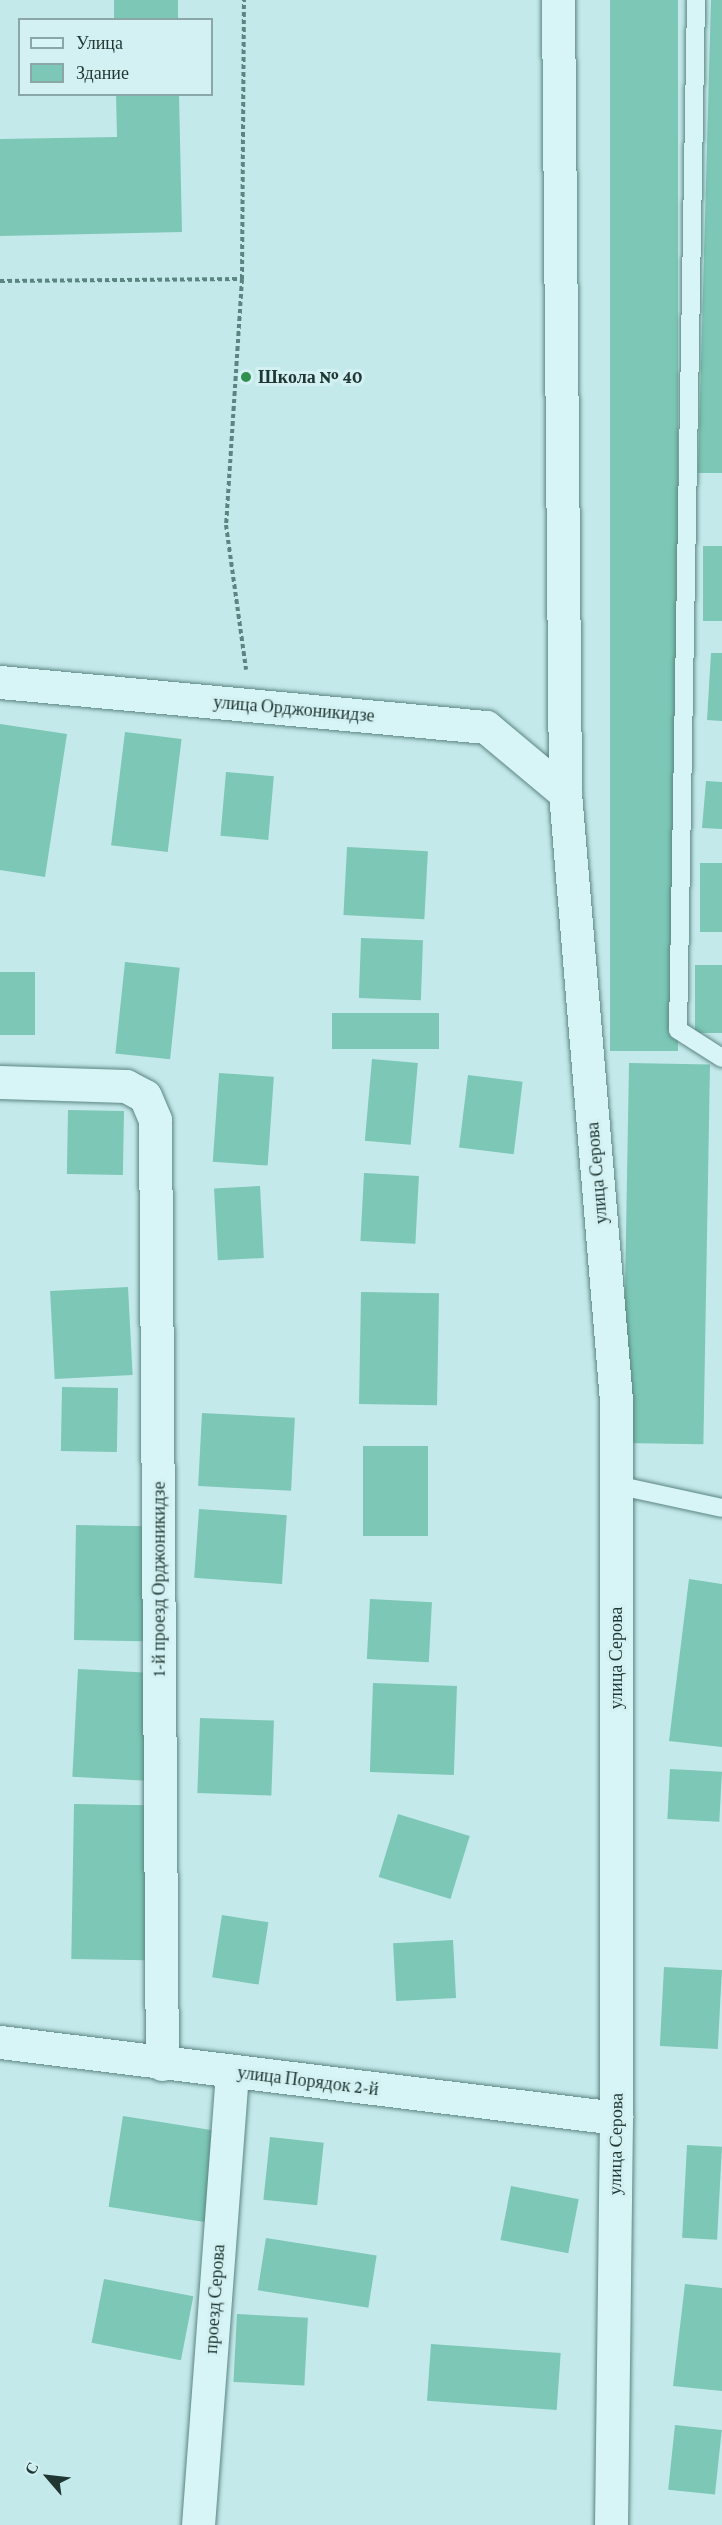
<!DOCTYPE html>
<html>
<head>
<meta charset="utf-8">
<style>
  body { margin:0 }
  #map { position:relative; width:722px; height:2525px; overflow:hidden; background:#c4e9eb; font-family:"Crimson Pro",serif }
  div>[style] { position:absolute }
  .building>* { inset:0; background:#7cc7b5; transform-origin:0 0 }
  .path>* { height:4px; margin-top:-2px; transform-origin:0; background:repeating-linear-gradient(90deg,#5b8580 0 4.5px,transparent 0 7.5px) }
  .roads { filter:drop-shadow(0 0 2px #5b8580) drop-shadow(0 0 2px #5b8580) }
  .service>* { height:18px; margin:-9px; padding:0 9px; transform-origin:9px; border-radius:9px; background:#d7f5f7 }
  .minor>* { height:33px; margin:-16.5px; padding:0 16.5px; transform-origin:16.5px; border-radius:16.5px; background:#d7f5f7 }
  .dots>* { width:16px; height:16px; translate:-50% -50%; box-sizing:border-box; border:3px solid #d3f1f3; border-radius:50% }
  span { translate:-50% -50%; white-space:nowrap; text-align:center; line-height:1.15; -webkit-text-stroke:6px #d3f1f3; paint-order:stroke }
  .poi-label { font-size:18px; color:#1f3632; font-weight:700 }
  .left { translate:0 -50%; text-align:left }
  .street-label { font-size:18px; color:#1f3632 }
  .legend { position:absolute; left:18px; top:18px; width:195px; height:78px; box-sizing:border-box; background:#d3f1f3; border:2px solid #8ba6a6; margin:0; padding:8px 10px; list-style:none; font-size:18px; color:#1f3632 }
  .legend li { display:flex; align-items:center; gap:12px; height:30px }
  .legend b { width:30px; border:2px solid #8ba6a6 }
  .north { position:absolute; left:18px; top:2447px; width:60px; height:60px; -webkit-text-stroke:4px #d3f1f3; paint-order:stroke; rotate:298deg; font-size:16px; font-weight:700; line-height:24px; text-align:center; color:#1f3632 }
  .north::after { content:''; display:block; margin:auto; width:21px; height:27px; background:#1f3632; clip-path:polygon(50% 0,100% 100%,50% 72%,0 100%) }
</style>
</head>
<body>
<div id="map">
  <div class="building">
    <i style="left:114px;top:0;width:64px;height:20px"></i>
    <i style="left:610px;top:0;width:68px;height:1051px"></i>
    <i style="clip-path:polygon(711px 0,722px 0,722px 473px,698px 473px)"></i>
    <i style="clip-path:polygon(116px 94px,179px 94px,182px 232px,0 236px,0 139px,117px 137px)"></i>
    <i style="left:703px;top:546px;width:19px;height:75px"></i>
    <i style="clip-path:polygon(711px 653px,722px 653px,722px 721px,707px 720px)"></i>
    <i style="clip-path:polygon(0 724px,67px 734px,45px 877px,0 870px)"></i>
    <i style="left:125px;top:732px;width:57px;height:114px;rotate:7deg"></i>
    <i style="left:226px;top:772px;width:48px;height:64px;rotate:5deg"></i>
    <i style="clip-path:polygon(706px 781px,722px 782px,722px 829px,702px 828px)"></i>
    <i style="left:347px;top:847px;width:81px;height:68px;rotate:3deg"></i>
    <i style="left:700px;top:863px;width:22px;height:69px"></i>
    <i style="left:361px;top:938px;width:62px;height:60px;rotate:2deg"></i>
    <i style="left:125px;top:962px;width:55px;height:92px;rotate:6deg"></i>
    <i style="left:722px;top:965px;width:68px;height:27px;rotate:90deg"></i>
    <i style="left:0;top:972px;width:35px;height:63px"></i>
    <i style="left:332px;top:1013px;width:107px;height:36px"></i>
    <i style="left:372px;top:1059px;width:46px;height:82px;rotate:5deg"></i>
    <i style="left:629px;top:1063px;width:81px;height:380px;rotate:1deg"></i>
    <i style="left:219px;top:1073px;width:55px;height:89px;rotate:4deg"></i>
    <i style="left:468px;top:1075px;width:55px;height:73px;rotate:7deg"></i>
    <i style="left:68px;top:1110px;width:56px;height:64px;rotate:1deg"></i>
    <i style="left:364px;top:1173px;width:55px;height:68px;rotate:3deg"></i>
    <i style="left:260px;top:1186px;width:72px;height:46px;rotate:87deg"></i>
    <i style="left:128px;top:1287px;width:88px;height:78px;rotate:87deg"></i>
    <i style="left:361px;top:1292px;width:78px;height:112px;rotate:1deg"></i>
    <i style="left:62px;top:1387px;width:56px;height:64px;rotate:1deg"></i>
    <i style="left:202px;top:1413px;width:93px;height:73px;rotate:3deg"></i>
    <i style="left:363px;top:1446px;width:65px;height:90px"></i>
    <i style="left:199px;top:1509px;width:88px;height:69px;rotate:4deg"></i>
    <i style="left:76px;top:1525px;width:69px;height:115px;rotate:1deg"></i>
    <i style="clip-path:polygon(689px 1579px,722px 1584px,722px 1747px,669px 1741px)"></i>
    <i style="left:370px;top:1599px;width:62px;height:60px;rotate:3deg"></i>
    <i style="left:78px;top:1669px;width:80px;height:108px;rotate:3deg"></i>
    <i style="left:373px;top:1683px;width:84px;height:89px;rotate:2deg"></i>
    <i style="left:200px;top:1718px;width:74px;height:75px;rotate:2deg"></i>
    <i style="left:670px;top:1769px;width:52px;height:50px;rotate:3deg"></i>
    <i style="left:74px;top:1804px;width:75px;height:155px;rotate:1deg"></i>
    <i style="left:398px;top:1814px;width:75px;height:66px;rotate:17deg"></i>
    <i style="left:222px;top:1915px;width:47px;height:63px;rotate:9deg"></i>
    <i style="left:453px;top:1940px;width:58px;height:60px;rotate:87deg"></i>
    <i style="left:664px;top:1967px;width:58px;height:79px;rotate:3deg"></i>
    <i style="left:123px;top:2116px;width:100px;height:92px;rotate:9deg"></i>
    <i style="left:270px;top:2137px;width:54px;height:63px;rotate:6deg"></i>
    <i style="left:687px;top:2145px;width:35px;height:93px;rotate:3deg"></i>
    <i style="left:511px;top:2186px;width:69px;height:55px;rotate:11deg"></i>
    <i style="left:266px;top:2238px;width:112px;height:53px;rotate:9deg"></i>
    <i style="left:104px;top:2279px;width:91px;height:65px;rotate:11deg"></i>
    <i style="clip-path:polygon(685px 2284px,722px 2288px,722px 2391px,673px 2386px)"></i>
    <i style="left:237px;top:2314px;width:71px;height:68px;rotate:3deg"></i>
    <i style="left:431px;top:2344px;width:130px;height:57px;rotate:4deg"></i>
    <i style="left:675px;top:2425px;width:47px;height:65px;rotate:6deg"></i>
  </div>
  <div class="path">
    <i style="left:242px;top:279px;width:247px;rotate:93.7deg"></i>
    <i style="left:226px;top:525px;width:146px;rotate:82.1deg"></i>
    <i style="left:0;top:281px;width:242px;rotate:-0.5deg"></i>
    <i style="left:242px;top:279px;width:279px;rotate:-89.6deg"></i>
  </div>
  <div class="roads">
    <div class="service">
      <i style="left:696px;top:0;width:1030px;rotate:91deg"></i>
      <i style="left:678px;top:1030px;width:52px;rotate:32.5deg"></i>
      <i style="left:616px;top:1485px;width:108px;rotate:12.2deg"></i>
    </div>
    <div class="minor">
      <i style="left:558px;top:0;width:793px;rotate:89.49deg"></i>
      <i style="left:565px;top:793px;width:609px;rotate:85.2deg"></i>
      <i style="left:616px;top:1400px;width:718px;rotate:90deg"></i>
      <i style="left:616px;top:2118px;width:407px;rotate:90.7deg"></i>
      <i style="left:0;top:682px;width:488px;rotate:5.3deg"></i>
      <i style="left:486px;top:727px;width:103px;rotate:39.9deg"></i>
      <i style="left:0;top:1082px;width:126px;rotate:1.8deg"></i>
      <i style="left:126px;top:1086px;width:21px;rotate:28deg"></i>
      <i style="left:145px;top:1096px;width:26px;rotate:67deg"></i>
      <i style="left:155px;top:1120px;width:944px;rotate:89.58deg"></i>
      <i style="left:0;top:2042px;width:621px;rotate:7.03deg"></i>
      <i style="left:198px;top:2525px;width:454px;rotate:-85.7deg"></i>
    </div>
  </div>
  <div class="dots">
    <i style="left:246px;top:377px;background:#2f9050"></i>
  </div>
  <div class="poi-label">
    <span class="left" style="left:258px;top:377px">Школа № 40</span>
  </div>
  <div class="street-label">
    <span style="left:294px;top:709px;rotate:5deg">улица Орджоникидзе</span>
    <span style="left:597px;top:1173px;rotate:-95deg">улица Серова</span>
    <span style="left:159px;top:1579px;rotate:-90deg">1-й проезд Орджоникидзе</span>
    <span style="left:616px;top:1658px;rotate:-90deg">улица Серова</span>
    <span style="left:308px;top:2081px;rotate:7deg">улица Порядок 2-й</span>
    <span style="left:616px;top:2144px;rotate:-89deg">улица Серова</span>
    <span style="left:215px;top:2299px;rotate:-86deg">проезд Серова</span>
  </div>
  <ul class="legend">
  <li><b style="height:8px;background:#d7f5f7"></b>Улица</li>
  <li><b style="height:16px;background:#7cc7b5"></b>Здание</li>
  </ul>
  <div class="north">С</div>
</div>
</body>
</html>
